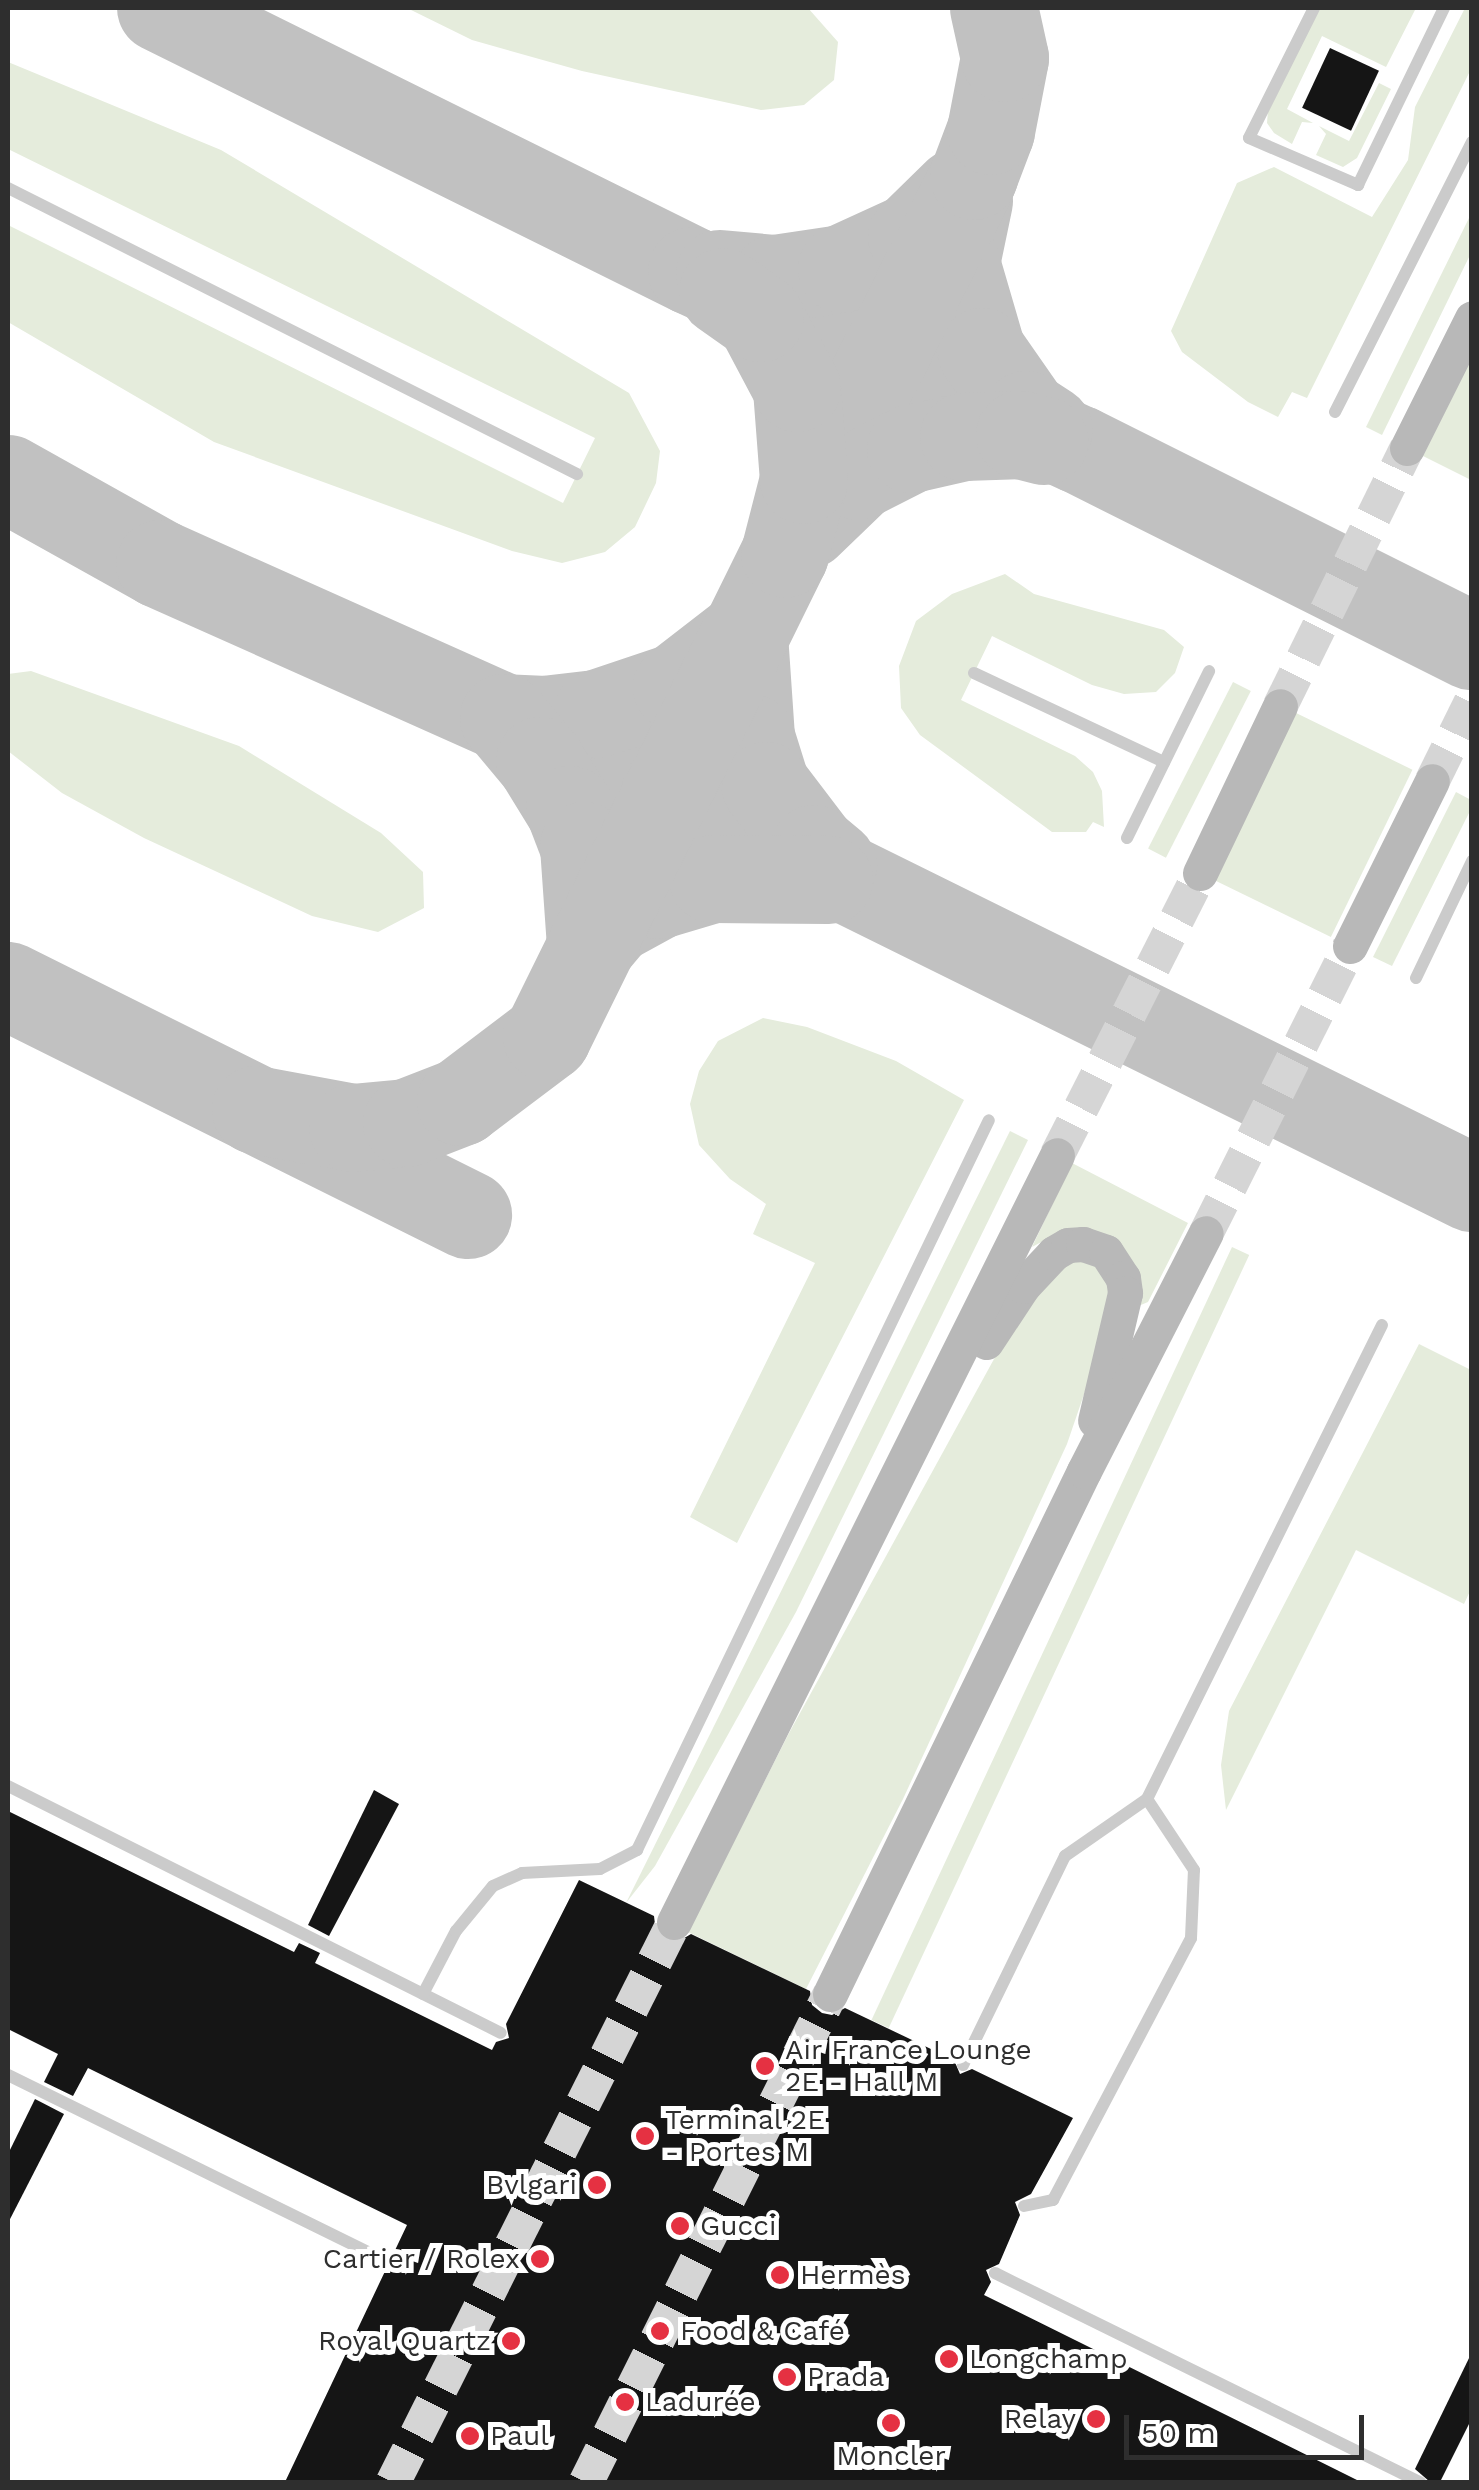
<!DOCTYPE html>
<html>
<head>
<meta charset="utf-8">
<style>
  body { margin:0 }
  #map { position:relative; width:1479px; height:2490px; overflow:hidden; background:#fff; font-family:"Work Sans",sans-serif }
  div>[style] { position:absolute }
  .green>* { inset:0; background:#e5ecdc; transform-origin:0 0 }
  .taxiway>* { height:88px; margin:-44px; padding:0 44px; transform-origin:44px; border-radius:44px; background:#c1c1c1 }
  .building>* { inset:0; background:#151515; transform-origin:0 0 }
  .secondary-tunnel>* { height:35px; margin-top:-17.5px; transform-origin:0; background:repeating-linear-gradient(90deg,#d5d5d5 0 35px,transparent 0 53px) }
  .lane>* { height:12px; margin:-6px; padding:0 6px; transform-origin:6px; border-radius:6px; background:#cbcbcb }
  .secondary>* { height:35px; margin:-17.5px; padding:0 17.5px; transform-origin:17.5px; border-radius:17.5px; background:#b8b8b8 }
  .dots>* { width:28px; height:28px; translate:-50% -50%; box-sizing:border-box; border:5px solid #fff; border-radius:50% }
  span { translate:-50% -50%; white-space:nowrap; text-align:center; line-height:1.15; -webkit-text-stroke:10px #fff; paint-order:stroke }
  .poi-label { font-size:28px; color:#2e2e2e }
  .left { translate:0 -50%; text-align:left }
  .right { translate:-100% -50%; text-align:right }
  .frame { position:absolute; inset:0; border:10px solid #2e2e2e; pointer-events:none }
  .scale { position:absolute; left:1124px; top:2415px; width:240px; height:45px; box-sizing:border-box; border:5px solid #2e2e2e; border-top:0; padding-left:12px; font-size:30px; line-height:35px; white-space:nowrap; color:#2e2e2e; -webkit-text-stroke:8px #fff; paint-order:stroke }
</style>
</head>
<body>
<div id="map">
  <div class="green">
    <i style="clip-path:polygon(407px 8px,808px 8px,838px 42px,834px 80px,804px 105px,761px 110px,582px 71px,472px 40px)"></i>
    <i style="clip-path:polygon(1319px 8px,1416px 8px,1386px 67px,1322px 36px,1287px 109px,1313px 123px,1302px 122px,1292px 144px,1274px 133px,1267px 123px,1268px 110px)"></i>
    <i style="clip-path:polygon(1465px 8px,1471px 8px,1471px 69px,1307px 398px,1292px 392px,1278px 417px,1248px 402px,1182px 352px,1171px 331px,1237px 183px,1274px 167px,1372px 217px,1408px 160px,1415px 107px)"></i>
    <i style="clip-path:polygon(8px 62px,221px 150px,629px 393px,660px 451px,656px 483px,635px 527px,605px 552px,562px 563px,512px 551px,214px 442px,8px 322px,8px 225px,563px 503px,595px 438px,8px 149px)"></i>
    <i style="clip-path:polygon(1379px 83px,1391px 89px,1357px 158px,1343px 167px,1316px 155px,1326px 134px,1319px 126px,1349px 141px)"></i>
    <i style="clip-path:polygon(1471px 214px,1471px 253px,1382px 435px,1366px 427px)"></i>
    <i style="clip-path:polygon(1471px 359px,1471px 480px,1423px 456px)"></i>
    <i style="clip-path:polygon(1005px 574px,1034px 594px,1164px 630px,1184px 647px,1175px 673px,1156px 692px,1124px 694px,1092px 685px,992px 636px,961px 700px,1075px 756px,1093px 772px,1102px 791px,1104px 827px,1093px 822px,1086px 832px,1052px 832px,920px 735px,901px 708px,899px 666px,916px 621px,952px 594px)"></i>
    <i style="clip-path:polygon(31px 671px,239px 746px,381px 833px,423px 872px,424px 908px,378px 932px,312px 916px,144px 838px,62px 793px,8px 751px,8px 674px)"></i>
    <i style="left:1233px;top:682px;width:20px;height:187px;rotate:27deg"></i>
    <i style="left:1292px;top:711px;width:134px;height:186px;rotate:26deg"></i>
    <i style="clip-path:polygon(1456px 792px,1471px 800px,1471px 809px,1392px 966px,1373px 957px)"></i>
    <i style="clip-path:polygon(763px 1018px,807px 1027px,896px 1061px,964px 1100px,737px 1543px,690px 1517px,815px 1263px,753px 1234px,766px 1204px,730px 1179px,699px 1145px,690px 1104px,699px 1071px,718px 1041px)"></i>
    <i style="clip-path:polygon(1010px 1131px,1028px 1140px,796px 1612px,655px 1866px,626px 1903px)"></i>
    <i style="clip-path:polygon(1072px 1163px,1188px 1223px,1148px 1302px,1136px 1307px,1138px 1279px,1123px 1248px,1047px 1239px,1032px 1247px)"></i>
    <i style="left:1232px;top:1247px;width:19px;height:853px;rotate:25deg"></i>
    <i style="clip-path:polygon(1079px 1257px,1108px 1273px,1108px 1324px,1067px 1444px,903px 1799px,806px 1989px,688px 1932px,788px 1735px,1023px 1306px,1042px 1279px)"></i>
    <i style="clip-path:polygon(1419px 1344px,1471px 1370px,1471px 1589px,1464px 1604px,1356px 1550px,1226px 1810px,1221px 1765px,1229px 1711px)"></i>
  </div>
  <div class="taxiway">
    <i style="left:161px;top:8px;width:593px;rotate:26.35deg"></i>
    <i style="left:692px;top:271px;width:427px;rotate:24.8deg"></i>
    <i style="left:1080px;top:450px;width:438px;rotate:26.6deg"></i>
    <i style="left:969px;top:201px;width:63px;rotate:101.8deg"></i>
    <i style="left:956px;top:263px;width:93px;rotate:73.7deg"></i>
    <i style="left:982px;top:352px;width:77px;rotate:55.1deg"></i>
    <i style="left:1026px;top:415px;width:27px;rotate:33deg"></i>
    <i style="left:720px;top:274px;width:55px;rotate:5.2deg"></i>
    <i style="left:775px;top:279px;width:68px;rotate:-8.5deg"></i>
    <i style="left:842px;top:269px;width:77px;rotate:-24.6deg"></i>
    <i style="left:912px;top:237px;width:64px;rotate:-44.4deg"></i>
    <i style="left:856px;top:413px;width:265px;rotate:-63.5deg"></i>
    <i style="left:974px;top:176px;width:48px;rotate:-69.3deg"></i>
    <i style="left:991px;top:131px;width:74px;rotate:-79.1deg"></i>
    <i style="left:1005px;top:58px;width:51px;rotate:-102.4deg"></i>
    <i style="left:8px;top:479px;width:174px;rotate:29.2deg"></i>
    <i style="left:160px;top:564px;width:554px;rotate:24.07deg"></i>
    <i style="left:666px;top:790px;width:899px;rotate:26.28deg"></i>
    <i style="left:807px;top:525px;width:71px;rotate:-43.9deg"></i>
    <i style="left:858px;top:476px;width:59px;rotate:-27deg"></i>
    <i style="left:911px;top:449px;width:54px;rotate:-12.8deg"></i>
    <i style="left:964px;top:437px;width:56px;rotate:-2deg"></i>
    <i style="left:1020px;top:435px;width:25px;rotate:14deg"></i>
    <i style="left:744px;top:635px;width:103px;rotate:86.1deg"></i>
    <i style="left:751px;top:738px;width:50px;rotate:72.6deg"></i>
    <i style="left:766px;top:786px;width:79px;rotate:52.7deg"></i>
    <i style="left:814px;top:849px;width:25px;rotate:40deg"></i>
    <i style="left:504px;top:718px;width:41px;rotate:2.8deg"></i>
    <i style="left:545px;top:720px;width:52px;rotate:-6.6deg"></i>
    <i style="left:597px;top:714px;width:84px;rotate:-18.6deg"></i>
    <i style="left:677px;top:687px;width:85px;rotate:-37.8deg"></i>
    <i style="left:504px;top:718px;width:56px;rotate:50.1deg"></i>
    <i style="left:540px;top:761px;width:57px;rotate:58.5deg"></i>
    <i style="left:570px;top:810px;width:39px;rotate:69deg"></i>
    <i style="left:584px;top:846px;width:100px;rotate:86deg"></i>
    <i style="left:591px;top:946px;width:34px;rotate:-50deg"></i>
    <i style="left:613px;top:920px;width:52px;rotate:-28.5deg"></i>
    <i style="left:659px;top:895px;width:56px;rotate:-16.5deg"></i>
    <i style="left:713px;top:879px;width:116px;rotate:0.5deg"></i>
    <i style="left:8px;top:986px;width:514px;rotate:26.47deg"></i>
    <i style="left:256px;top:1110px;width:99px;rotate:10.5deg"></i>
    <i style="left:353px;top:1128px;width:54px;rotate:-5.3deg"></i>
    <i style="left:407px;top:1123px;width:58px;rotate:-21.3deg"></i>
    <i style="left:461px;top:1102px;width:108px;rotate:-37.1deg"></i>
    <i style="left:547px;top:1037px;width:538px;rotate:-63.77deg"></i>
    <i style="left:785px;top:554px;width:76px;rotate:-75.6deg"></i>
    <i style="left:804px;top:480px;width:92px;rotate:-94.4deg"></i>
    <i style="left:797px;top:388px;width:79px;rotate:-117.9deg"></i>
    <i style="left:760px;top:318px;width:45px;rotate:-144.9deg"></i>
  </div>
  <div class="building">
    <i style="left:1330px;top:48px;width:54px;height:66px;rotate:25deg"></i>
    <i style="clip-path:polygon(374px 1790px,399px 1804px,329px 1936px,308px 1925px)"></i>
    <i style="clip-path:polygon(8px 1811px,294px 1952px,299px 1943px,320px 1953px,315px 1963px,492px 2050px,496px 2042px,509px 2038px,506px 2024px,579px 1880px,654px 1916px,656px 1933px,665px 1941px,676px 1943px,691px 1934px,810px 1991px,812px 2005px,822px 2013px,832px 2015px,845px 2008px,954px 2060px,960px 2074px,972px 2069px,1073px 2118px,1031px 2194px,1015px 2202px,1020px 2215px,999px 2264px,986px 2270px,991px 2282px,984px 2295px,1361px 2482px,285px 2482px,407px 2225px,88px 2068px,73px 2096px,44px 2082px,58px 2054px,8px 2029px)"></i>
    <i style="clip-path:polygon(35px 2099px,64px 2114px,8px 2223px,8px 2154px)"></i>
    <i style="clip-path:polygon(1472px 2352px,1472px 2418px,1440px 2482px,1430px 2482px,1415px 2469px)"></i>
  </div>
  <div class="secondary-tunnel">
    <i style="left:1280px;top:706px;width:288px;rotate:-63.8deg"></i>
    <i style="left:1432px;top:781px;width:90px;rotate:-63.7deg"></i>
    <i style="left:1057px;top:1155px;width:316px;rotate:-63.1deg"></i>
    <i style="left:1206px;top:1233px;width:321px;rotate:-63.4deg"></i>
    <i style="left:393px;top:2482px;width:627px;rotate:-63.35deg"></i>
    <i style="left:586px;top:2482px;width:546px;rotate:-63.43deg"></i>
  </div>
  <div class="lane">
    <i style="left:1314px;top:8px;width:145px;rotate:116.6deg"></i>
    <i style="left:1249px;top:138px;width:119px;rotate:23.3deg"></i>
    <i style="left:1358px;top:185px;width:197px;rotate:-64.1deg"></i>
    <i style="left:8px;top:188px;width:637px;rotate:26.69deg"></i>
    <i style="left:1335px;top:412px;width:303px;rotate:-63.1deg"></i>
    <i style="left:974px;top:673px;width:210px;rotate:25.1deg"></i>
    <i style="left:1127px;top:838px;width:186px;rotate:-63.8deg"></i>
    <i style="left:1416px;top:978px;width:130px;rotate:-64.4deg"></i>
    <i style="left:8px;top:1786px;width:551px;rotate:26.61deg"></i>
    <i style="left:423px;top:1994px;width:71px;rotate:-62.4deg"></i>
    <i style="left:456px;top:1931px;width:58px;rotate:-50.6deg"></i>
    <i style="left:493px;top:1886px;width:32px;rotate:-24deg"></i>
    <i style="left:522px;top:1873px;width:78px;rotate:-2.9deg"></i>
    <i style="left:600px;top:1869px;width:42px;rotate:-27.2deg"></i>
    <i style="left:637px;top:1850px;width:810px;rotate:-64.26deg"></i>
    <i style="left:963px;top:2065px;width:233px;rotate:-64deg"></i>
    <i style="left:1065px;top:1856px;width:100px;rotate:-34.8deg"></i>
    <i style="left:1147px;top:1799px;width:529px;rotate:-63.63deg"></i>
    <i style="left:8px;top:2075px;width:415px;rotate:26.2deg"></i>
    <i style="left:1024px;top:2206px;width:30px;rotate:-12deg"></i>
    <i style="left:1053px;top:2200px;width:296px;rotate:-62.2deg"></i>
    <i style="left:1191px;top:1938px;width:68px;rotate:-87.5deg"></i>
    <i style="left:1194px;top:1870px;width:85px;rotate:-123.5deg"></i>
    <i style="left:995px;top:2273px;width:474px;rotate:26.2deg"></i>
  </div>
  <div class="secondary">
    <i style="left:1407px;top:448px;width:145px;rotate:-63.4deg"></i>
    <i style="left:1200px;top:873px;width:185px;rotate:-64.4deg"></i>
    <i style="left:1350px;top:946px;width:184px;rotate:-63.6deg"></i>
    <i style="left:986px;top:1342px;width:67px;rotate:-56.5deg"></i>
    <i style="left:1023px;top:1286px;width:45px;rotate:-46.8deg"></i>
    <i style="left:1054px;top:1253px;width:16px;rotate:-30deg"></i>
    <i style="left:1068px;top:1245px;width:15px;rotate:-4deg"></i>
    <i style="left:1083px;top:1244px;width:24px;rotate:19deg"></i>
    <i style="left:1106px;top:1252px;width:31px;rotate:57deg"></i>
    <i style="left:1123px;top:1278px;width:15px;rotate:82deg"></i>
    <i style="left:1125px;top:1293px;width:131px;rotate:103.2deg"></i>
    <i style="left:674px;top:1922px;width:857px;rotate:-63.46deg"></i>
    <i style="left:830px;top:1994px;width:581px;rotate:-64.1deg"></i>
    <i style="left:1084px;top:1471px;width:267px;rotate:-62.9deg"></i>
  </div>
  <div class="dots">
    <i style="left:765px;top:2066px;background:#e53142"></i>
    <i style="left:645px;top:2136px;background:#e53142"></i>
    <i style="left:597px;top:2185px;background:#e53142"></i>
    <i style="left:680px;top:2226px;background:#e53142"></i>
    <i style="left:540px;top:2259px;background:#e53142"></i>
    <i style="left:780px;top:2275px;background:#e53142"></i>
    <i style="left:660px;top:2331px;background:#e53142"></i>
    <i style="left:511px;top:2341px;background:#e53142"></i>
    <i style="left:949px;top:2359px;background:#e53142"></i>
    <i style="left:787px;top:2377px;background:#e53142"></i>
    <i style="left:625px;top:2402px;background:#e53142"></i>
    <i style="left:1096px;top:2419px;background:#e53142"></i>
    <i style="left:891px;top:2423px;background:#e53142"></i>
    <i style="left:470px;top:2436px;background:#e53142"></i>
  </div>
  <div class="poi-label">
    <span class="left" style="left:785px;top:2066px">Air France Lounge<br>2E - Hall M</span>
    <span class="left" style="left:665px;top:2136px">Terminal 2E<br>- Portes M</span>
    <span class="right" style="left:577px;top:2185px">Bvlgari</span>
    <span class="left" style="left:700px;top:2226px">Gucci</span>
    <span class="right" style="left:520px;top:2259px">Cartier / Rolex</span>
    <span class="left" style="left:800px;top:2275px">Hermès</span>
    <span class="left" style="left:680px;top:2331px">Food &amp; Café</span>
    <span class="right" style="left:491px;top:2341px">Royal Quartz</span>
    <span class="left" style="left:969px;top:2359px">Longchamp</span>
    <span class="left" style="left:807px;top:2377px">Prada</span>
    <span class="left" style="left:645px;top:2402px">Ladurée</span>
    <span class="right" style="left:1076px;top:2419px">Relay</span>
    <span class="left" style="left:490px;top:2436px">Paul</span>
    <span style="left:891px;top:2456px">Moncler</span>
  </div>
  <div class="frame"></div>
  <div class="scale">50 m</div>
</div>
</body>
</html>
